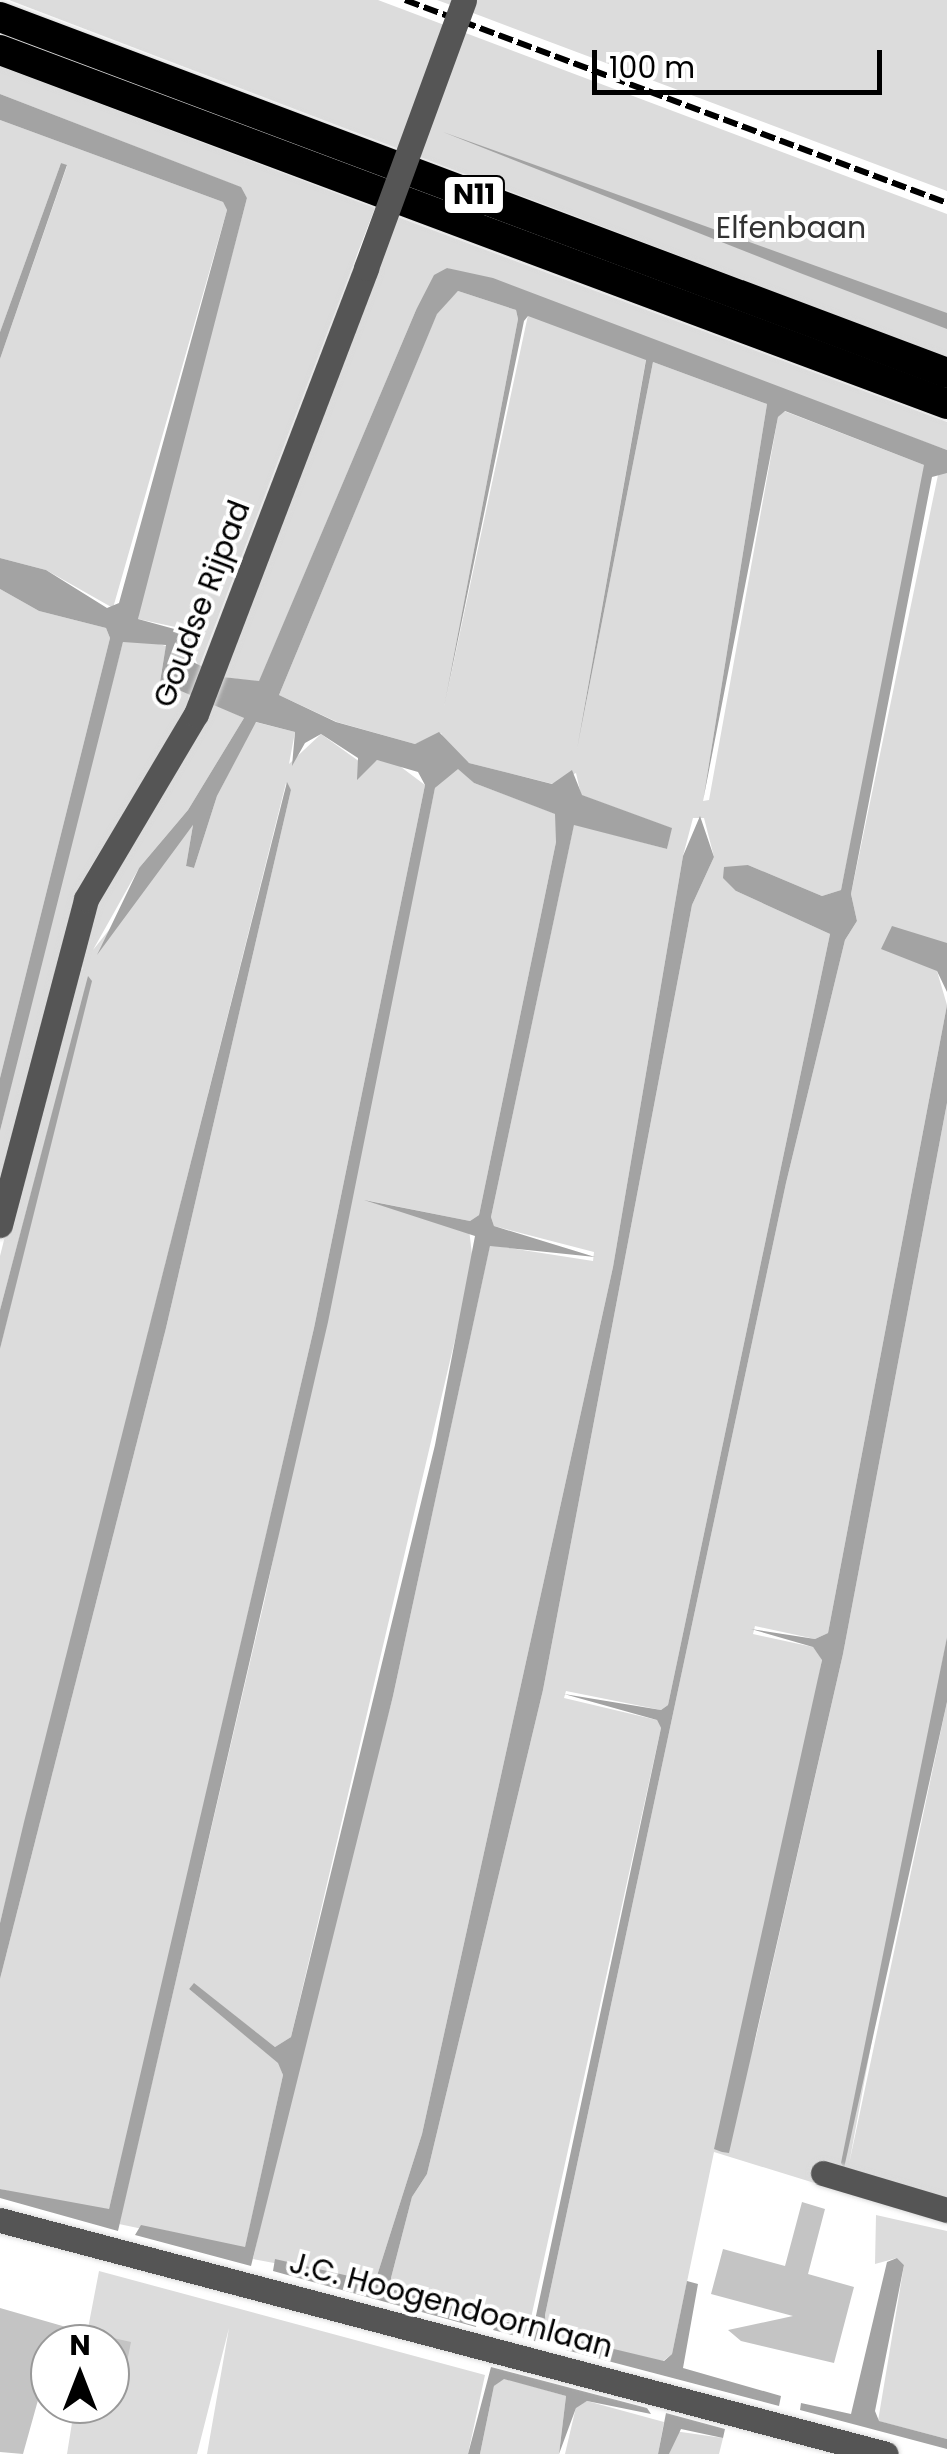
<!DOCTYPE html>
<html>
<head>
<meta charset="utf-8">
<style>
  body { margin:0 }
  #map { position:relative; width:947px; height:2454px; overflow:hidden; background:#fff; font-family:Poppins,sans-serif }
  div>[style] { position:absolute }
  .green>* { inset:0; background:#dcdcdc }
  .water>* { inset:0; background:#a3a3a3 }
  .building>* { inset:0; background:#c4c4c4 }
  .roads { filter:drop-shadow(0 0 2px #dbdbdb) drop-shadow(0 0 2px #dbdbdb) }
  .minor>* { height:25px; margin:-12.5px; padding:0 12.5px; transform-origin:12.5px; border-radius:12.5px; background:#555 }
  .highway>* { height:30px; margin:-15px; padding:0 15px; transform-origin:15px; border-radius:15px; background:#000 }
  .rail>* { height:6px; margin-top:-3px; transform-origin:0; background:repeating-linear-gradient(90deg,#000 0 15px,transparent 0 20px) }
  .minor-bridge>* { height:25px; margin:-12.5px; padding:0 12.5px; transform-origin:12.5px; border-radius:12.5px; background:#555 }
  span { translate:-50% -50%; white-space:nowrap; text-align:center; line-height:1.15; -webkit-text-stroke:8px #fff; paint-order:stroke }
  .shield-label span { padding:2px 8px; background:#fff; border:2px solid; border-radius:8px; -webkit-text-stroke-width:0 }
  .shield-label { font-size:28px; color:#000; font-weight:700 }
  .park-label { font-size:30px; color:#333 }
  .street-label { font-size:30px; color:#000 }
  .north { position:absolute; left:30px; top:2324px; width:100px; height:100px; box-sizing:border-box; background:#fff; border:2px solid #999; border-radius:50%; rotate:0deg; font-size:28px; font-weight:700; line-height:40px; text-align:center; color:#000 }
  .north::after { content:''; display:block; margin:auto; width:35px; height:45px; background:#000; clip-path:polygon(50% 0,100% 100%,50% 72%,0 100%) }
  .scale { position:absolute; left:592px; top:50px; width:290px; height:45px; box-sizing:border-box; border:5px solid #000; border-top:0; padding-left:12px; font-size:30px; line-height:35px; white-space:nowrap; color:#000; -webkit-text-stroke:8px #fff; paint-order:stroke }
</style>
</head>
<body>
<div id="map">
  <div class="green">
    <i style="clip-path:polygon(9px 0,378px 0,947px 214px,947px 358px)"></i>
    <i style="clip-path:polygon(437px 0,947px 0,947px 191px,481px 16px)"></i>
    <i style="clip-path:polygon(0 66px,375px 208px,199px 667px,180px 628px,138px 619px,139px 607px,247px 198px,240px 187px,0 94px)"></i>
    <i style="clip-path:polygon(0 120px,223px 202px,227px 210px,113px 608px,46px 570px,0 558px,0 359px,67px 166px,61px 163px,0 332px)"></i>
    <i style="clip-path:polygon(395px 216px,947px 422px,947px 450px,447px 268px,416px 310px,259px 682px,223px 677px)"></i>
    <i style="clip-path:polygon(458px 291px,516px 310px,518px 319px,444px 707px,528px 315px,646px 359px,577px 749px,653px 362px,767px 404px,703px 801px,709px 800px,778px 417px,784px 411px,924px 465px,925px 481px,841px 890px,822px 896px,748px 865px,736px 891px,830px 934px,668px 1705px,661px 1710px,566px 1691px,564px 1698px,657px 1720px,661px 1728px,529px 2327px,391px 2289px,391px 2278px,412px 2197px,427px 2174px,543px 1690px,692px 905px,714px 857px,704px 818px,693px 818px,683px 856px,613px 1267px,422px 2134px,375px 2282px,253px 2259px,308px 2012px,393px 1696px,490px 1245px,593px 1261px,594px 1252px,494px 1226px,491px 1217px,574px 824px,667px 849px,671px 828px,581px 795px,576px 773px,553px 784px,469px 763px,450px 752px,441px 733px,415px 744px,337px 722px,279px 695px,437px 313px)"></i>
    <i style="clip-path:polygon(939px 470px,947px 473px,947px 943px,937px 971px,947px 1005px,828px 1633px,815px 1639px,755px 1626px,753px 1634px,813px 1647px,822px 1659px,753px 2050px,843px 1654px,947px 1103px,947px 1637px,849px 2164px,947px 1702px,947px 2224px,714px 2152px,672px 2354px,663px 2361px,551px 2340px,545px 2315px,786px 1183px,845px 940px,857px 921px,851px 894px)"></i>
    <i style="clip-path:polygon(0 589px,39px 611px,106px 628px,110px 638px,0 1078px)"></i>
    <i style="clip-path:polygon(137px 638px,166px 646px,160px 681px,189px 692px,187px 711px,88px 871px,0 1194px,0 1131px,67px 853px,123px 642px)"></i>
    <i style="clip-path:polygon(213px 703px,244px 718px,188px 810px,139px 868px,93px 950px,193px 825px,186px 866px,194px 868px,217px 796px,255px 722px,295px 732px,289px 764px,321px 734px,367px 767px,377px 760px,397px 764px,425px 785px,314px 1328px,130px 2123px,109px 2209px,101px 2213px,0 2189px,0 1979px,166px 1328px,291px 790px,286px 783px,0 1923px,0 1349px,89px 976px,0 1310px,0 1256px,71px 974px,83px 969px,78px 948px,93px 905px)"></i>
    <i style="clip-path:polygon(458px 768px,474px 783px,556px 814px,556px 842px,479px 1215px,470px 1221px,365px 1200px,469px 1229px,473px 1263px,291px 2037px,275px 2047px,194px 1984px,189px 1989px,279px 2063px,283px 2075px,245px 2248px,237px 2249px,119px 2224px,265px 1598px,435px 788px)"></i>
    <i style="clip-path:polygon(876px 2215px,947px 2231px,947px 2439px,878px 2421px,904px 2265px,897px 2258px,875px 2264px)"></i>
    <i style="clip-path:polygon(99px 2271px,485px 2375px,468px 2454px,207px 2454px,229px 2328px,197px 2454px,67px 2454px,75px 2404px,110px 2404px,110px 2344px,85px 2344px)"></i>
    <i style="clip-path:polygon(504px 2378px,566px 2396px,559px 2454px,480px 2454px,494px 2386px)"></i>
    <i style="clip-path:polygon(587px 2401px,664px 2422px,658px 2454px,565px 2454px,576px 2407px)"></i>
    <i style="clip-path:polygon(674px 2431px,723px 2438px,719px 2454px,669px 2454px)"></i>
  </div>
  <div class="water">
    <i style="clip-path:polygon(0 94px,241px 187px,247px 198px,138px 619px,189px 633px,189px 660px,223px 677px,259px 681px,416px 310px,434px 275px,447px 268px,493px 278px,947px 450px,947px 473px,932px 477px,851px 894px,857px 921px,845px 940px,786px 1183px,545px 2315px,549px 2345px,493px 2330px,498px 2321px,534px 2325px,661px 1728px,657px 1720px,564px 1694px,661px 1710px,668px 1705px,830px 934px,736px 891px,723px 878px,724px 867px,748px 865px,822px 896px,841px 890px,924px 465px,785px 411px,778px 417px,703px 801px,767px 404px,653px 362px,577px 749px,646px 360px,528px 316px,524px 321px,444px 707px,518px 319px,516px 310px,458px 291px,437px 314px,279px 695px,336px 722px,415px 744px,439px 732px,469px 763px,552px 784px,572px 770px,582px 795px,672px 828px,667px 849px,574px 825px,491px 1217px,494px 1226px,595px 1257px,490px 1246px,393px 1696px,251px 2266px,135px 2235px,141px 2225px,245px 2247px,283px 2075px,278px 2063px,189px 1989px,194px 1983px,275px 2047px,291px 2037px,435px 1445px,475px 1236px,364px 1200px,470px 1221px,479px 1215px,556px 842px,555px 814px,474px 783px,458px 769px,435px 788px,328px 1322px,118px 2231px,0 2198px,0 2189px,109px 2209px,314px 1328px,425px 785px,418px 772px,377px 760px,357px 780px,358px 758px,321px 734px,305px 743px,292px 766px,295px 732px,256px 722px,217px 796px,194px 868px,186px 866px,193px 825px,97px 955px,139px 868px,188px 810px,244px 718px,160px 682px,166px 645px,123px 642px,0 1131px,0 1078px,110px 638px,106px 628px,39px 611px,0 589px,0 558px,46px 570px,107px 608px,119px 603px,227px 210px,223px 202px,0 120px)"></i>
    <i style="clip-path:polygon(443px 132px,947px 313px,947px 329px,800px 273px)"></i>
    <i style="clip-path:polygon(61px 163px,67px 165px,0 359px,0 332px)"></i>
    <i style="clip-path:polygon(287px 782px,291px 790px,166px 1328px,0 1979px,0 1923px,24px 1822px)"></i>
    <i style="clip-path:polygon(700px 816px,714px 857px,692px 905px,543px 1690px,427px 2174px,412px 2197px,391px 2278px,392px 2289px,478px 2314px,476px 2327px,273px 2271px,275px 2259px,375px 2282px,422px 2134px,613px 1267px,683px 856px)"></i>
    <i style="clip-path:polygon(892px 926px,947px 943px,947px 992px,937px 971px,881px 949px)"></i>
    <i style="clip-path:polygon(88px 976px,92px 981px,0 1349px,0 1310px)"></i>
    <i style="clip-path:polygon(947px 1005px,947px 1103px,843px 1654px,729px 2153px,722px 2152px,714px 2149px,822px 1660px,813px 1647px,751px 1629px,815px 1639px,828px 1633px)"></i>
    <i style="clip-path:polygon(947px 1637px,947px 1702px,844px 2168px,841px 2163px)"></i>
    <i style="clip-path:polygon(897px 2258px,904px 2265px,875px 2411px,879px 2421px,947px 2439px,947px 2449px,800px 2410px,801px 2403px,851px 2414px,887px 2262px)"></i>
    <i style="clip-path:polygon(687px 2281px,698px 2284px,683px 2368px,781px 2396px,779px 2406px,566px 2350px,572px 2339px,664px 2361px,672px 2354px)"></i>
    <i style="clip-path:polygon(491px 2367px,647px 2408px,651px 2414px,587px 2401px,576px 2408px,559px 2454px,566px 2396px,504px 2379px,494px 2386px,480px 2454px,468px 2454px)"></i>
    <i style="clip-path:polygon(666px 2413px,725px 2429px,723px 2438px,681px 2429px,669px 2454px,658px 2454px)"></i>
  </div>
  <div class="building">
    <i style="clip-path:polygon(802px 2202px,825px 2209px,808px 2274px,854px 2287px,834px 2363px,741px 2341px,728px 2330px,793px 2316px,711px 2294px,723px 2249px,785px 2266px)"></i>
    <i style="clip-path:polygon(0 2308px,66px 2327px,62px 2344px,50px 2344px,50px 2395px,40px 2393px,23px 2454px,0 2452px)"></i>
    <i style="clip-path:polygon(113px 2338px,131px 2342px,125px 2372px,110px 2369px)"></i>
  </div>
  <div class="roads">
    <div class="minor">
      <i style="left:0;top:1225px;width:337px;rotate:-75.2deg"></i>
      <i style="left:86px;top:899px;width:215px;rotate:-59.3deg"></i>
      <i style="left:196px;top:714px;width:477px;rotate:-69.1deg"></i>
      <i style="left:823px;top:2173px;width:129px;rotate:16.6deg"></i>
      <i style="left:0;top:2220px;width:916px;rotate:14.79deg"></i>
    </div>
    <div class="highway">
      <i style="left:0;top:17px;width:1012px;rotate:20.6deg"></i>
      <i style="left:0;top:50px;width:1011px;rotate:20.5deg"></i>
    </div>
  </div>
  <div class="rail">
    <i style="left:405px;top:0;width:579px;rotate:20.53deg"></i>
  </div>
  <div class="minor-bridge">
    <i style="left:366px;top:268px;width:285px;rotate:-69.9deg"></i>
  </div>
  <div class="shield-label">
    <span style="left:474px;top:195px">N11</span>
  </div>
  <div class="park-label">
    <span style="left:791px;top:228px">Elfenbaan</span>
  </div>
  <div class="street-label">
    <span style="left:202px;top:604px;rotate:-69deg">Goudse Rijpad</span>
    <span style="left:451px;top:2305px;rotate:15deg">J.C. Hoogendoornlaan</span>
  </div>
  <div class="north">N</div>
  <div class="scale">100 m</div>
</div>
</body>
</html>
